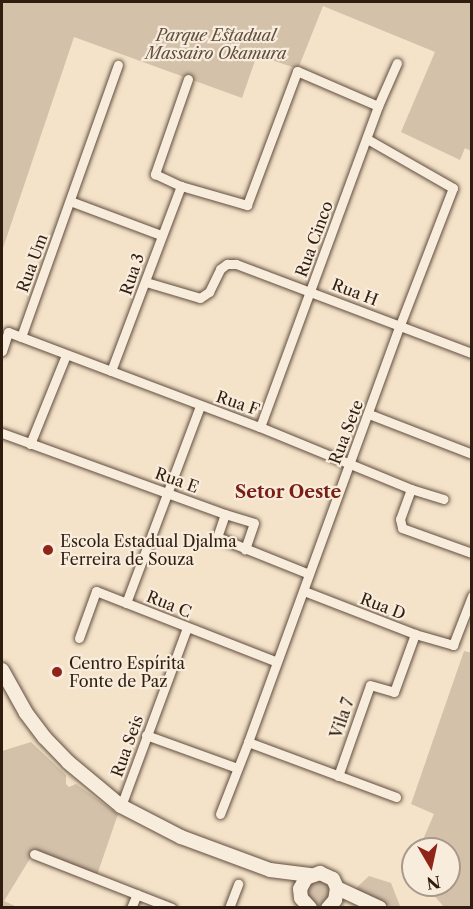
<!DOCTYPE html>
<html>
<head>
<meta charset="utf-8">
<style>
  body { margin:0 }
  #map { position:relative; width:473px; height:909px; overflow:hidden; background:#f4e2c9; font-family:"Libre Caslon Text",serif }
  div>[style] { position:absolute }
  .green>* { inset:0; background:#d3c1aa }
  .round { border-radius:50% }
  .roads { filter:drop-shadow(0 0 2px #604e3e) drop-shadow(0 0 2px #604e3e) }
  .street>* { height:9px; margin:-4.5px; padding:0 4.5px; transform-origin:4.5px; border-radius:4.5px; background:#f8ecdc }
  .secondary>* { height:14px; margin:-7px; padding:0 7px; transform-origin:7px; border-radius:7px; background:#f8ecdc }
  .dots>* { width:16px; height:16px; translate:-50% -50%; box-sizing:border-box; border:3px solid #f8ecdc; border-radius:50% }
  span { translate:-50% -50%; white-space:nowrap; text-align:center; line-height:1.15; -webkit-text-stroke:4.5px #f8ecdc; paint-order:stroke }
  .park-label { font-size:16px; color:#604e3e; font-style:italic }
  .street-label { font-size:16px; color:#2f1d10 }
  .poi-label { font-size:16px; color:#2f1d10 }
  .left { translate:0 -50%; text-align:left }
  .neighbourhood-label { font-size:18px; color:#7a1f14; font-weight:700 }
  .frame { position:absolute; inset:0; border:3px solid #2f1d10; pointer-events:none }
  .north { position:absolute; left:401px; top:837px; width:60px; height:60px; box-sizing:border-box; background:#f8ecdc; border:2px solid #a8998a; border-radius:50%; rotate:171deg; font-size:16px; font-weight:700; line-height:24px; text-align:center; color:#2f1d10 }
  .north::after { content:''; display:block; margin:auto; width:21px; height:27px; background:#8f2418; clip-path:polygon(50% 0,100% 100%,50% 72%,0 100%) }
</style>
</head>
<body>
<div id="map">
  <div class="green">
    <i style="clip-path:polygon(2px 2px,471px 2px,471px 151px,465px 148px,460px 160px,401px 132px,435px 52px,323px 6px,298px 69px,257px 55px,242px 98px,74px 37px,2px 251px)"></i>
    <i style="clip-path:polygon(464px 651px,472px 653px,471px 907px,444px 907px,425px 885px,449px 885px,449px 849px,419px 849px,434px 814px,411px 804px)"></i>
    <i style="clip-path:polygon(31px 742px,66px 775px,66px 784px,69px 787px,76px 784px,118px 814px,97px 875px,34px 852px,4px 901px,17px 907px,2px 908px,2px 751px)"></i>
    <i style="clip-path:polygon(369px 876px,391px 883px,400px 906px,393px 907px,353px 891px)"></i>
    <i class="round" style="left:306px;top:880px;width:26px;height:26px"></i>
  </div>
  <div class="roads">
    <div class="street">
      <i style="left:188px;top:79px;width:101px;rotate:109.2deg"></i>
      <i style="left:155px;top:174px;width:29px;rotate:25deg"></i>
      <i style="left:181px;top:186px;width:69px;rotate:16.1deg"></i>
      <i style="left:247px;top:205px;width:143px;rotate:-69.5deg"></i>
      <i style="left:297px;top:71px;width:88px;rotate:23.4deg"></i>
      <i style="left:70px;top:201px;width:97px;rotate:20.5deg"></i>
      <i style="left:146px;top:282px;width:56px;rotate:16.5deg"></i>
      <i style="left:200px;top:298px;width:11px;rotate:-34deg"></i>
      <i style="left:209px;top:292px;width:25px;rotate:-64deg"></i>
      <i style="left:220px;top:269px;width:9px;rotate:-36deg"></i>
      <i style="left:227px;top:264px;width:9px"></i>
      <i style="left:236px;top:264px;width:252px;rotate:20.7deg"></i>
      <i style="left:21px;top:337px;width:289px;rotate:-70.4deg"></i>
      <i style="left:2px;top:351px;width:20px;rotate:-72deg"></i>
      <i style="left:8px;top:332px;width:269px;rotate:20.7deg"></i>
      <i style="left:260px;top:427px;width:163px;rotate:22.3deg"></i>
      <i style="left:411px;top:489px;width:34px;rotate:17deg"></i>
      <i style="left:111px;top:371px;width:198px;rotate:-69.3deg"></i>
      <i style="left:369px;top:414px;width:110px;rotate:21.2deg"></i>
      <i style="left:260px;top:427px;width:342px;rotate:-69.8deg"></i>
      <i style="left:378px;top:106px;width:47px;rotate:-66.2deg"></i>
      <i style="left:2px;top:433px;width:237px;rotate:20deg"></i>
      <i style="left:225px;top:514px;width:24px;rotate:109deg"></i>
      <i style="left:217px;top:537px;width:99px;rotate:21.9deg"></i>
      <i style="left:30px;top:444px;width:96px;rotate:-68deg"></i>
      <i style="left:411px;top:489px;width:32px;rotate:110deg"></i>
      <i style="left:400px;top:519px;width:9px;rotate:77deg"></i>
      <i style="left:402px;top:528px;width:74px;rotate:19.7deg"></i>
      <i style="left:225px;top:514px;width:30px;rotate:17deg"></i>
      <i style="left:254px;top:523px;width:28px;rotate:109deg"></i>
      <i style="left:304px;top:591px;width:119px;rotate:21.2deg"></i>
      <i style="left:415px;top:634px;width:40px;rotate:16deg"></i>
      <i style="left:453px;top:645px;width:53px;rotate:-68.8deg"></i>
      <i style="left:126px;top:603px;width:210px;rotate:-69.4deg"></i>
      <i style="left:79px;top:638px;width:50px;rotate:-70.1deg"></i>
      <i style="left:96px;top:591px;width:194px;rotate:21.4deg"></i>
      <i style="left:146px;top:735px;width:97px;rotate:19.9deg"></i>
      <i style="left:248px;top:742px;width:158px;rotate:20.4deg"></i>
      <i style="left:338px;top:776px;width:96px;rotate:-70.6deg"></i>
      <i style="left:370px;top:685px;width:25px;rotate:16deg"></i>
      <i style="left:394px;top:692px;width:62px;rotate:-70.1deg"></i>
      <i style="left:121px;top:806px;width:190px;rotate:-69.7deg"></i>
      <i style="left:220px;top:814px;width:77px;rotate:-68.7deg"></i>
      <i style="left:248px;top:742px;width:444px;rotate:-70deg"></i>
      <i style="left:400px;top:325px;width:147px;rotate:-68.9deg"></i>
      <i style="left:453px;top:188px;width:99px;rotate:-150.3deg"></i>
      <i style="left:34px;top:854px;width:148px;rotate:21.4deg"></i>
      <i style="left:131px;top:908px;width:15px;rotate:-67deg"></i>
      <i style="left:229px;top:908px;width:26px;rotate:-69deg"></i>
    </div>
    <div class="secondary">
      <i style="left:2px;top:670px;width:49px;rotate:60.8deg"></i>
      <i style="left:26px;top:713px;width:31px;rotate:53deg"></i>
      <i style="left:45px;top:738px;width:33px;rotate:46deg"></i>
      <i style="left:68px;top:762px;width:69px;rotate:39.7deg"></i>
      <i style="left:121px;top:806px;width:68px;rotate:27.3deg"></i>
      <i style="left:181px;top:837px;width:95px;rotate:20.3deg"></i>
      <i style="left:270px;top:870px;width:40px;rotate:7.1deg"></i>
      <i style="left:337px;top:888px;width:47px;rotate:24.9deg"></i>
      <i style="left:310px;top:908px;width:13px;rotate:-132deg"></i>
      <i style="left:301px;top:898px;width:9px;rotate:-96deg"></i>
      <i style="left:300px;top:889px;width:13px;rotate:-61deg"></i>
      <i style="left:306px;top:878px;width:15px;rotate:-20deg"></i>
      <i style="left:320px;top:873px;width:14px;rotate:25deg"></i>
      <i style="left:333px;top:879px;width:10px;rotate:66deg"></i>
      <i style="left:337px;top:888px;width:12px;rotate:99deg"></i>
      <i style="left:335px;top:900px;width:11px;rotate:131deg"></i>
    </div>
  </div>
  <div class="dots">
    <i style="left:48px;top:550px;background:#8f2418"></i>
    <i style="left:57px;top:672px;background:#8f2418"></i>
  </div>
  <div class="park-label">
    <span style="left:216px;top:44px">Parque Estadual<br>Massairo Okamura</span>
  </div>
  <div class="street-label">
    <span style="left:314px;top:239px;rotate:-70deg">Rua Cinco</span>
    <span style="left:32px;top:263px;rotate:-70deg">Rua Um</span>
    <span style="left:132px;top:274px;rotate:-71deg">Rua 3</span>
    <span style="left:355px;top:292px;rotate:21deg">Rua H</span>
    <span style="left:238px;top:403px;rotate:19deg">Rua F</span>
    <span style="left:346px;top:432px;rotate:-69deg">Rua Sete</span>
    <span style="left:177px;top:480px;rotate:20deg">Rua E</span>
    <span style="left:169px;top:604px;rotate:22deg">Rua C</span>
    <span style="left:383px;top:606px;rotate:21deg">Rua D</span>
    <span style="left:342px;top:718px;rotate:-71deg">Vila 7</span>
    <span style="left:127px;top:746px;rotate:-70deg">Rua Seis</span>
  </div>
  <div class="poi-label">
    <span class="left" style="left:60px;top:550px">Escola Estadual Djalma<br>Ferreira de Souza</span>
    <span class="left" style="left:69px;top:672px">Centro Espírita<br>Fonte de Paz</span>
  </div>
  <div class="neighbourhood-label">
    <span style="left:288px;top:492px">Setor Oeste</span>
  </div>
  <div class="frame"></div>
  <div class="north">N</div>
</div>
</body>
</html>
